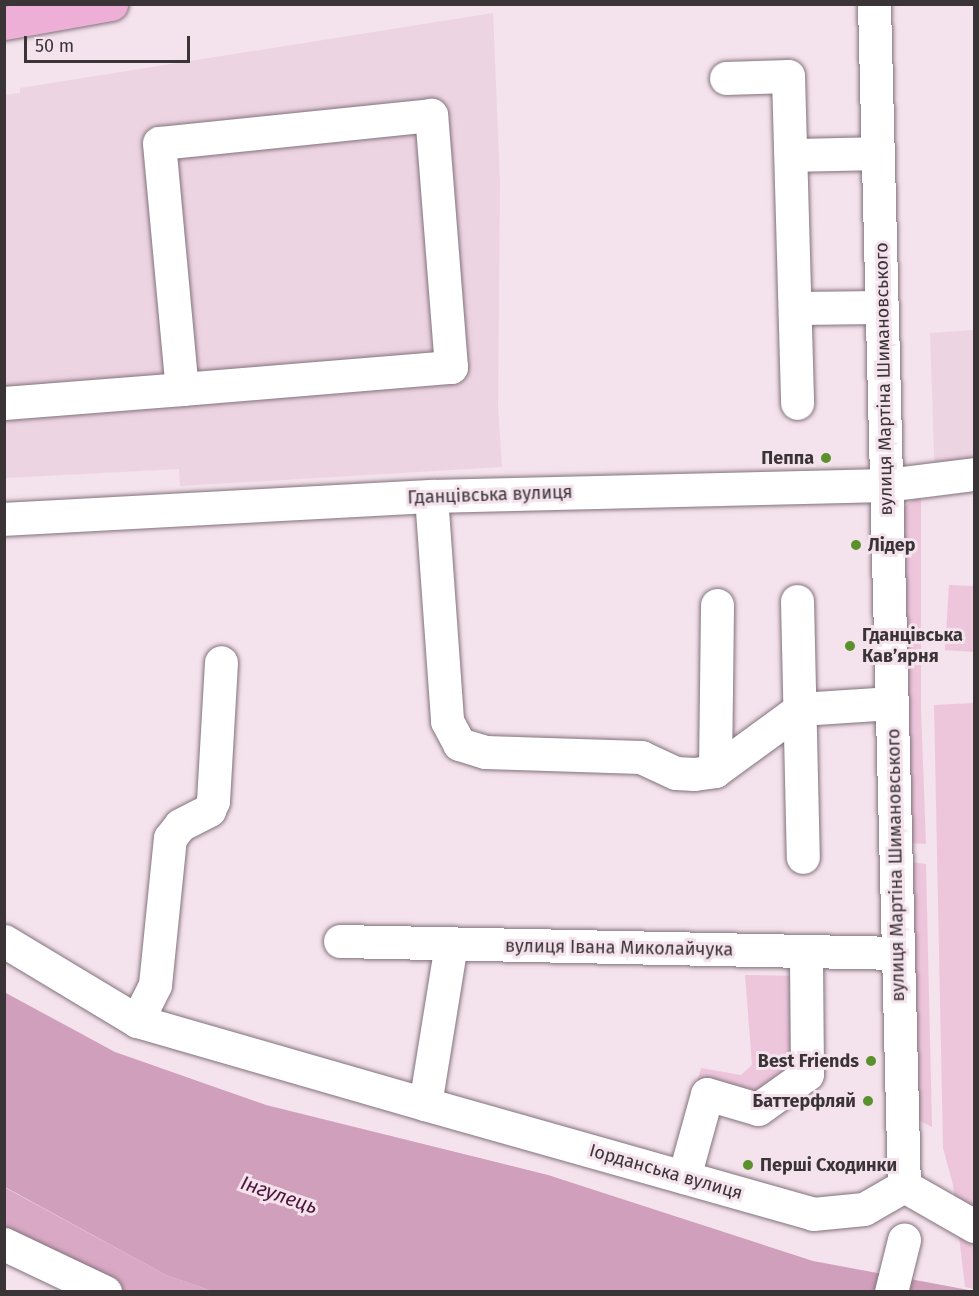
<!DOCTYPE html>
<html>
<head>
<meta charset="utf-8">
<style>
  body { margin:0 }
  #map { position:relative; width:979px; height:1296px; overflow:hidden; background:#f4e2ec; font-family:"Fira Sans",sans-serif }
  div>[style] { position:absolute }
  .built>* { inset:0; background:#edd4e2 }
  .green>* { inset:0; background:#edc6dc }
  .forest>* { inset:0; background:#d9a8c4 }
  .water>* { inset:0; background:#d09fbb }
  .roads { filter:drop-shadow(0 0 2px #82727b) drop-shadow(0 0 2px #82727b) }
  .minor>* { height:33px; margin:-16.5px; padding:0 16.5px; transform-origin:16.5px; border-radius:16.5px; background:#fff }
  .major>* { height:33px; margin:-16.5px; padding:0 16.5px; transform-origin:16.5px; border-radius:16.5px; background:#eeafd6 }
  .dots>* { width:16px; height:16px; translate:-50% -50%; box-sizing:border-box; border:3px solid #f4e2ec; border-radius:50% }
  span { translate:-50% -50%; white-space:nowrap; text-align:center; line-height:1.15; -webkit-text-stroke:6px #f4e2ec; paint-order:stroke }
  .street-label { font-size:18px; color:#3a3437 }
  .poi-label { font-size:18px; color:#3a3437; font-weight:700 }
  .right { translate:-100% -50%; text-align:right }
  .left { translate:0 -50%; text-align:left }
  .water-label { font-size:20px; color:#4e143b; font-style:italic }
  .frame { position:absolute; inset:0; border:6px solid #3a3437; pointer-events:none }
  .scale { position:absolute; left:24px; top:36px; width:166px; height:27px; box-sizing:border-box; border:3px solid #3a3437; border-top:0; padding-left:8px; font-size:18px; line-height:21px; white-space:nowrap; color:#3a3437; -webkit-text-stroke:4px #f4e2ec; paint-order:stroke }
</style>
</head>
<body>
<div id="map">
  <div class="built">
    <i style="clip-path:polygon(493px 13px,500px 182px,498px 408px,502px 467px,180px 486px,179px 469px,5px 478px,5px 95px,20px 93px,20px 88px)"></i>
    <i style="clip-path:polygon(974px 330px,974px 474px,935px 482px,930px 333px)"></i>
  </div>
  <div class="green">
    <i style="clip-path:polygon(921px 494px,921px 709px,926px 844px,908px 843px,899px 511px)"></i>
    <i style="clip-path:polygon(949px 585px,974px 586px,974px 652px,945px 650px)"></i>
    <i style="clip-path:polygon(974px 703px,974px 1289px,965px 1287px,953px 1185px,943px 1148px,934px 705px)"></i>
    <i style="clip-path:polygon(909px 862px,926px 864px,932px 1127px,912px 1117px)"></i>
    <i style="clip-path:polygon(745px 975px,799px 976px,800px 1074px,756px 1102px,696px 1086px,701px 1068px,741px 1075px,752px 1065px)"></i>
  </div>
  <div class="forest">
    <i style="clip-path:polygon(4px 1187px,166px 1275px,212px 1291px,105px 1291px,5px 1244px)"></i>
  </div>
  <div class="water">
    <i style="clip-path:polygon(4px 992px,115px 1052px,266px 1105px,548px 1175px,813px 1261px,974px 1291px,212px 1291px,166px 1275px,5px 1187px)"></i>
  </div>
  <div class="roads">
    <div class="minor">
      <i style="left:874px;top:4px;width:1182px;rotate:88.55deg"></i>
      <i style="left:726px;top:78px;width:62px;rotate:-1.8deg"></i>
      <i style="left:788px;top:76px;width:327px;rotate:88.4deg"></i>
      <i style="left:791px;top:155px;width:87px;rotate:-1.3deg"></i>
      <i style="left:795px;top:308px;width:87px;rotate:-0.7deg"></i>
      <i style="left:4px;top:403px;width:179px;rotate:-4.5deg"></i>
      <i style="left:182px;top:389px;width:270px;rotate:-4.7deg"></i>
      <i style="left:451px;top:367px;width:253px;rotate:-94.5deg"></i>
      <i style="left:431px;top:115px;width:273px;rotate:174.1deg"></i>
      <i style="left:159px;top:143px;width:247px;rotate:84.7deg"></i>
      <i style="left:431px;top:496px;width:226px;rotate:85.9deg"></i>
      <i style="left:447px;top:721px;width:26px;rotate:62deg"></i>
      <i style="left:459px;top:744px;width:27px;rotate:17deg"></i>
      <i style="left:485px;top:752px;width:156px;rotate:1.8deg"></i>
      <i style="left:641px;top:757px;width:38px;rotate:25deg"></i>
      <i style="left:676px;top:773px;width:18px;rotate:3deg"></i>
      <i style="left:694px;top:774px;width:21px;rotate:-8deg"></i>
      <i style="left:715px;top:771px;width:105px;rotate:-36.1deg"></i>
      <i style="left:800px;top:709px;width:92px;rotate:-3.7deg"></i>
      <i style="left:4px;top:519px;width:428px;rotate:-3.1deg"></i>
      <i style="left:431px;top:496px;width:455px;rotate:-1.4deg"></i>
      <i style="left:886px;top:485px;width:89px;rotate:-7.1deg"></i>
      <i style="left:797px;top:601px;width:256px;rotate:88.7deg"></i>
      <i style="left:715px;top:771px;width:166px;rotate:-89.3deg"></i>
      <i style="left:4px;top:941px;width:155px;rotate:31deg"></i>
      <i style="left:137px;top:1021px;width:300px;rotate:16.1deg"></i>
      <i style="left:340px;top:941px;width:558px;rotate:1.23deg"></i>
      <i style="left:451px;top:944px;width:162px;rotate:99.2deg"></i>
      <i style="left:425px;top:1104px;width:403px;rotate:15.8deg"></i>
      <i style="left:813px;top:1214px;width:51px;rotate:-5.6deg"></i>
      <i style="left:864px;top:1209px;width:46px;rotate:-29.9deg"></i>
      <i style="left:137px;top:1021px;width:40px;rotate:-63.4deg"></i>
      <i style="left:155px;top:985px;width:148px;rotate:-84.2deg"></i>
      <i style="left:170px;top:838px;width:16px;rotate:-52deg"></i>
      <i style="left:180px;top:825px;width:33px;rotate:-27deg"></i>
      <i style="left:209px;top:810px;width:10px;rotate:-66deg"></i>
      <i style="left:213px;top:801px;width:139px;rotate:-86.7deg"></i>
      <i style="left:684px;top:1177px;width:86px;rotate:-74.5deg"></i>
      <i style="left:707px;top:1094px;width:53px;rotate:16.4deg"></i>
      <i style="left:758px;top:1109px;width:60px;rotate:-35.5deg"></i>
      <i style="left:807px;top:1074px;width:121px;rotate:-90.5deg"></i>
      <i style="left:904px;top:1186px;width:81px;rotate:29.7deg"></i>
      <i style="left:4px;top:1244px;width:112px;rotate:25.4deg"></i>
      <i style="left:891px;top:1292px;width:54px;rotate:-76deg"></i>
    </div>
    <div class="major">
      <i style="left:4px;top:23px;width:109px;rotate:-10.1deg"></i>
    </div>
  </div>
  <div class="dots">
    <i style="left:826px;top:458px;background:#5b912c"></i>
    <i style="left:856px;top:545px;background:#5b912c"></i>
    <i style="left:850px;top:646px;background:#5b912c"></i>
    <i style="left:871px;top:1061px;background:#5b912c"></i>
    <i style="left:868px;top:1101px;background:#5b912c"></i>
    <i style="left:748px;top:1165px;background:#5b912c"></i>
  </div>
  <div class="street-label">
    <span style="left:884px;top:379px;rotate:-91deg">вулиця Мартіна Шимановського</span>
    <span style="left:490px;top:495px;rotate:-2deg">Гданцівська вулиця</span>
    <span style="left:896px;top:865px;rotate:-91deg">вулиця Мартіна Шимановського</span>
    <span style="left:619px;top:948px;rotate:1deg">вулиця Івана Миколайчука</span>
    <span style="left:666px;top:1172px;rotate:16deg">Іорданська вулиця</span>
  </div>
  <div class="poi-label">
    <span class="right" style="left:814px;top:458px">Пеппа</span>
    <span class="left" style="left:868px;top:545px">Лідер</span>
    <span class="left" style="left:862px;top:646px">Гданцівська<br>Кавʼярня</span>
    <span class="right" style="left:859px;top:1061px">Best Friends</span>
    <span class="right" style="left:856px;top:1101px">Баттерфляй</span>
    <span class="left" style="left:760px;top:1165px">Перші Сходинки</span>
  </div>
  <div class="water-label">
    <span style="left:279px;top:1195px;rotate:19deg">Інгулець</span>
  </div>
  <div class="frame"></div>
  <div class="scale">50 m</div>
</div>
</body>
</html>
